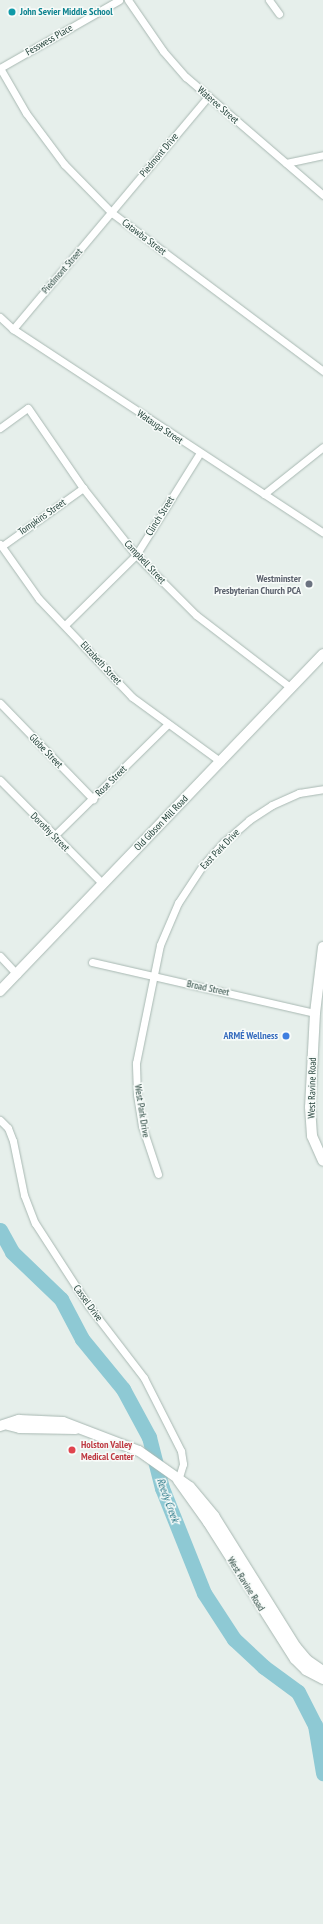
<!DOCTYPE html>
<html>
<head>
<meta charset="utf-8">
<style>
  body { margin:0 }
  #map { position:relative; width:323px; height:1924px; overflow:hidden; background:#e6efeb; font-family:"PT Sans Narrow",sans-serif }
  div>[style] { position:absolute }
  .river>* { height:15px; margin:-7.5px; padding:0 7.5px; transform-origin:7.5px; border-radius:7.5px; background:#8ec9d4 }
  .roads { filter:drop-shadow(0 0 1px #a8b8b2) drop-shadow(0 0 1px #a8b8b2) }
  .street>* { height:7px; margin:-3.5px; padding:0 3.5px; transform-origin:3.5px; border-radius:3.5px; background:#fff }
  .secondary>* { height:10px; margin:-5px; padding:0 5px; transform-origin:5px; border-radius:5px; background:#fff }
  .dots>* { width:11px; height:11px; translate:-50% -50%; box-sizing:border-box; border:2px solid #f7fbf9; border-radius:50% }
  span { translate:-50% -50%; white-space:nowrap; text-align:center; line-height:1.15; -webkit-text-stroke:3px #f7fbf9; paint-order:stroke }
  .culture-label { font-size:10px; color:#0d838f; font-weight:700 }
  .left { translate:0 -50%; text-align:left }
  .street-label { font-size:10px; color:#24423a }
  .worship-label { font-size:10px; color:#5b616d; font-weight:700 }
  .right { translate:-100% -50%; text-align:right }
  .shop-label { font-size:10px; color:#366cbe; font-weight:700 }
  .health-label { font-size:10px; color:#be3a42; font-weight:700 }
  .water-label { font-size:11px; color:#1c6f80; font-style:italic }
</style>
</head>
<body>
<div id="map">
  <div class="river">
    <i style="left:0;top:1230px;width:25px;rotate:61deg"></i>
    <i style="left:12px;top:1252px;width:68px;rotate:43.8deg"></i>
    <i style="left:61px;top:1299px;width:45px;rotate:62.3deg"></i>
    <i style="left:82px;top:1339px;width:65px;rotate:50.6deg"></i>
    <i style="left:123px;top:1389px;width:55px;rotate:61.6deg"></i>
    <i style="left:149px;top:1437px;width:53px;rotate:75.7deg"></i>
    <i style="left:162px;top:1488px;width:113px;rotate:68.2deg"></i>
    <i style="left:204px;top:1593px;width:55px;rotate:56.9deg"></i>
    <i style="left:234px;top:1639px;width:41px;rotate:43deg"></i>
    <i style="left:264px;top:1667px;width:42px;rotate:36.3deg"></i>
    <i style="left:298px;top:1692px;width:37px;rotate:63deg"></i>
    <i style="left:315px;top:1725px;width:49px;rotate:80.5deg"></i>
  </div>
  <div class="roads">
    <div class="street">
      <i style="left:128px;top:0;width:62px;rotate:55.5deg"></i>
      <i style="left:163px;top:51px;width:35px;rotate:49deg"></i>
      <i style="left:186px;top:77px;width:181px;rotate:40.7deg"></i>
      <i style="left:269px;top:0;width:17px;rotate:54deg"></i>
      <i style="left:0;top:68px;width:52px;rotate:60deg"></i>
      <i style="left:26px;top:113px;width:64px;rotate:53.3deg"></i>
      <i style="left:64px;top:164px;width:69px;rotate:45.6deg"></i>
      <i style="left:112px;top:213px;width:264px;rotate:36.8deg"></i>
      <i style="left:0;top:68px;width:137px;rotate:-29.7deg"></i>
      <i style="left:286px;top:163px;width:38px;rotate:-12deg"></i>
      <i style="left:0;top:317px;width:18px;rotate:43deg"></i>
      <i style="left:13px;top:329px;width:371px;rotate:33.3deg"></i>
      <i style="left:13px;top:329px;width:303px;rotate:-50deg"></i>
      <i style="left:0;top:428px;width:34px;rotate:-36deg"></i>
      <i style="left:28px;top:408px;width:97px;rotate:55.5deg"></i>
      <i style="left:83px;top:488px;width:85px;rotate:51.7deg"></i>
      <i style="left:136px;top:555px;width:85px;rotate:45deg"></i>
      <i style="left:196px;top:615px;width:120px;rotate:37.5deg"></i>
      <i style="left:264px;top:494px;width:75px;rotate:-38.5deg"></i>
      <i style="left:0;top:544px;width:67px;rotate:54.7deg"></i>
      <i style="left:39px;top:599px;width:135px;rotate:46.5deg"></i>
      <i style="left:132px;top:697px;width:110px;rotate:36.1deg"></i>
      <i style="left:2px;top:546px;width:100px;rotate:-35.6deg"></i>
      <i style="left:65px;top:625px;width:100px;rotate:-44.6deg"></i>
      <i style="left:136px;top:555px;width:119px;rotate:-58deg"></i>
      <i style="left:0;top:703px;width:134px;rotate:45.9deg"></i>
      <i style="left:0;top:780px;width:145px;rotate:45.3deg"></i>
      <i style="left:54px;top:836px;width:160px;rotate:-44.5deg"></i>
      <i style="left:0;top:956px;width:25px;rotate:47deg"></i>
      <i style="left:92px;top:962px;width:229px;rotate:12.9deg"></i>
      <i style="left:0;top:1120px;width:11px;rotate:45deg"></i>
      <i style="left:8px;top:1128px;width:14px;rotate:69deg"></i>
      <i style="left:13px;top:1141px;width:55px;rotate:78.5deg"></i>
      <i style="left:24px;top:1195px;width:30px;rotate:69deg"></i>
      <i style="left:35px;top:1223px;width:98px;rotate:57.1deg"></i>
      <i style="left:88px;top:1305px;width:92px;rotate:52.5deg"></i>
      <i style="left:144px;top:1378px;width:82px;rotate:63.1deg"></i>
      <i style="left:181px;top:1451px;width:13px;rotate:81deg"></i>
      <i style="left:183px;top:1464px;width:17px;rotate:107deg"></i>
      <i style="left:158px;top:1174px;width:51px;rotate:-108.4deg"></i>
      <i style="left:142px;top:1126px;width:32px;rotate:-99deg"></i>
      <i style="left:137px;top:1094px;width:31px;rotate:-92deg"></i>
      <i style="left:136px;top:1063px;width:120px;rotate:-78.5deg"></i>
      <i style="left:160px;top:945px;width:46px;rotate:-66.8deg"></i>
      <i style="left:178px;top:903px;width:45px;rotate:-56.7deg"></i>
      <i style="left:203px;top:865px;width:31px;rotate:-48deg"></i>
      <i style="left:224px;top:842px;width:33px;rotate:-41deg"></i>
      <i style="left:249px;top:820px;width:27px;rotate:-33deg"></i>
      <i style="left:272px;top:805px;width:30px;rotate:-24deg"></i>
      <i style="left:299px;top:793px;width:24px;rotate:-9deg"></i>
    </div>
    <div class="secondary">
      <i style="left:323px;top:947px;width:66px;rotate:96.9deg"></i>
      <i style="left:315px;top:1013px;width:94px;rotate:93deg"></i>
      <i style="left:310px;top:1107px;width:29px;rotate:86deg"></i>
      <i style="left:312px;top:1136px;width:27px;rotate:66deg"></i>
      <i style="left:0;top:991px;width:467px;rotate:-46.2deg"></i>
      <i style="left:8px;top:1425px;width:12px;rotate:14deg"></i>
      <i style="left:20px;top:1428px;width:56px;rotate:1deg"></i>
      <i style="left:0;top:1426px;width:20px;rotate:-18deg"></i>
      <i style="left:19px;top:1420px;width:44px;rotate:2.6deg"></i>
      <i style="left:63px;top:1422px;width:81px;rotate:20.9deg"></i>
      <i style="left:139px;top:1451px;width:62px;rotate:35.2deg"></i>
      <i style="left:190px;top:1487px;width:38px;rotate:50deg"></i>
      <i style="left:214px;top:1516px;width:155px;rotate:58deg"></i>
      <i style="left:296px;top:1647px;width:17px;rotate:50deg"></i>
      <i style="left:307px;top:1660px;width:19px;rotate:35deg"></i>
      <i style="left:178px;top:1480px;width:52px;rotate:54.5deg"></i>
      <i style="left:208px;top:1522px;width:162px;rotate:57.6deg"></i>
      <i style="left:295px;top:1659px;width:16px;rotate:45deg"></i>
      <i style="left:306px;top:1670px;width:19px;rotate:28deg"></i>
    </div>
  </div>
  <div class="dots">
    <i style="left:12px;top:12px;background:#0f9aa8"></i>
    <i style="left:309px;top:584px;background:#6b7280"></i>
    <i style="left:286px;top:1036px;background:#3f7fe0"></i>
    <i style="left:72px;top:1450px;background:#e0444e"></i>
  </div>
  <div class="culture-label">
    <span class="left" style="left:20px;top:12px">John Sevier Middle School</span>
  </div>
  <div class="street-label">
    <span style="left:49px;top:40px;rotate:-30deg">Fesswess Place</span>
    <span style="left:218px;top:105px;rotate:41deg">Wateree Street</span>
    <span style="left:159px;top:155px;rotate:-50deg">Piedmont Drive</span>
    <span style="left:144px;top:237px;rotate:37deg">Catawba Street</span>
    <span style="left:62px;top:271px;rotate:-49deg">Piedmont Street</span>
    <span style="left:160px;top:427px;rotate:34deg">Watauga Street</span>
    <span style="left:160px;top:516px;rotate:-58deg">Clinch Street</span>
    <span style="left:42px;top:517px;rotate:-35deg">Tompkins Street</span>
    <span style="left:145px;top:562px;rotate:47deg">Campbell Street</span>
    <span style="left:101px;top:663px;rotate:47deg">Elizabeth Street</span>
    <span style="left:46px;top:751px;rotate:46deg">Globe Street</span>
    <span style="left:111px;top:781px;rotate:-45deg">Rose Street</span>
    <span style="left:161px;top:823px;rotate:-46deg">Old Gibson Mill Road</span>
    <span style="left:50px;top:832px;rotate:45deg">Dorothy Street</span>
    <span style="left:220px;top:849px;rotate:-46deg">East Park Drive</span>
    <span style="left:208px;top:988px;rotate:12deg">Broad Street</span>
    <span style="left:312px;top:1088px;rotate:-89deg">West Ravine Road</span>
    <span style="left:142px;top:1111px;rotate:81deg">West Park Drive</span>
    <span style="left:88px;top:1303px;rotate:54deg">Cassel Drive</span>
    <span style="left:246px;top:1584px;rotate:58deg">West Ravine Road</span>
  </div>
  <div class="worship-label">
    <span class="right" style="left:301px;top:584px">Westminster<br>Presbyterian Church PCA</span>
  </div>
  <div class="shop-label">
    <span class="right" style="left:278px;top:1036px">ARMÉ Wellness</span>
  </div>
  <div class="health-label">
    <span class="left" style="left:81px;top:1450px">Holston Valley<br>Medical Center</span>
  </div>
  <div class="water-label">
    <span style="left:168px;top:1500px;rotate:70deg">Reedy Creek</span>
  </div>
</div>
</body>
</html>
